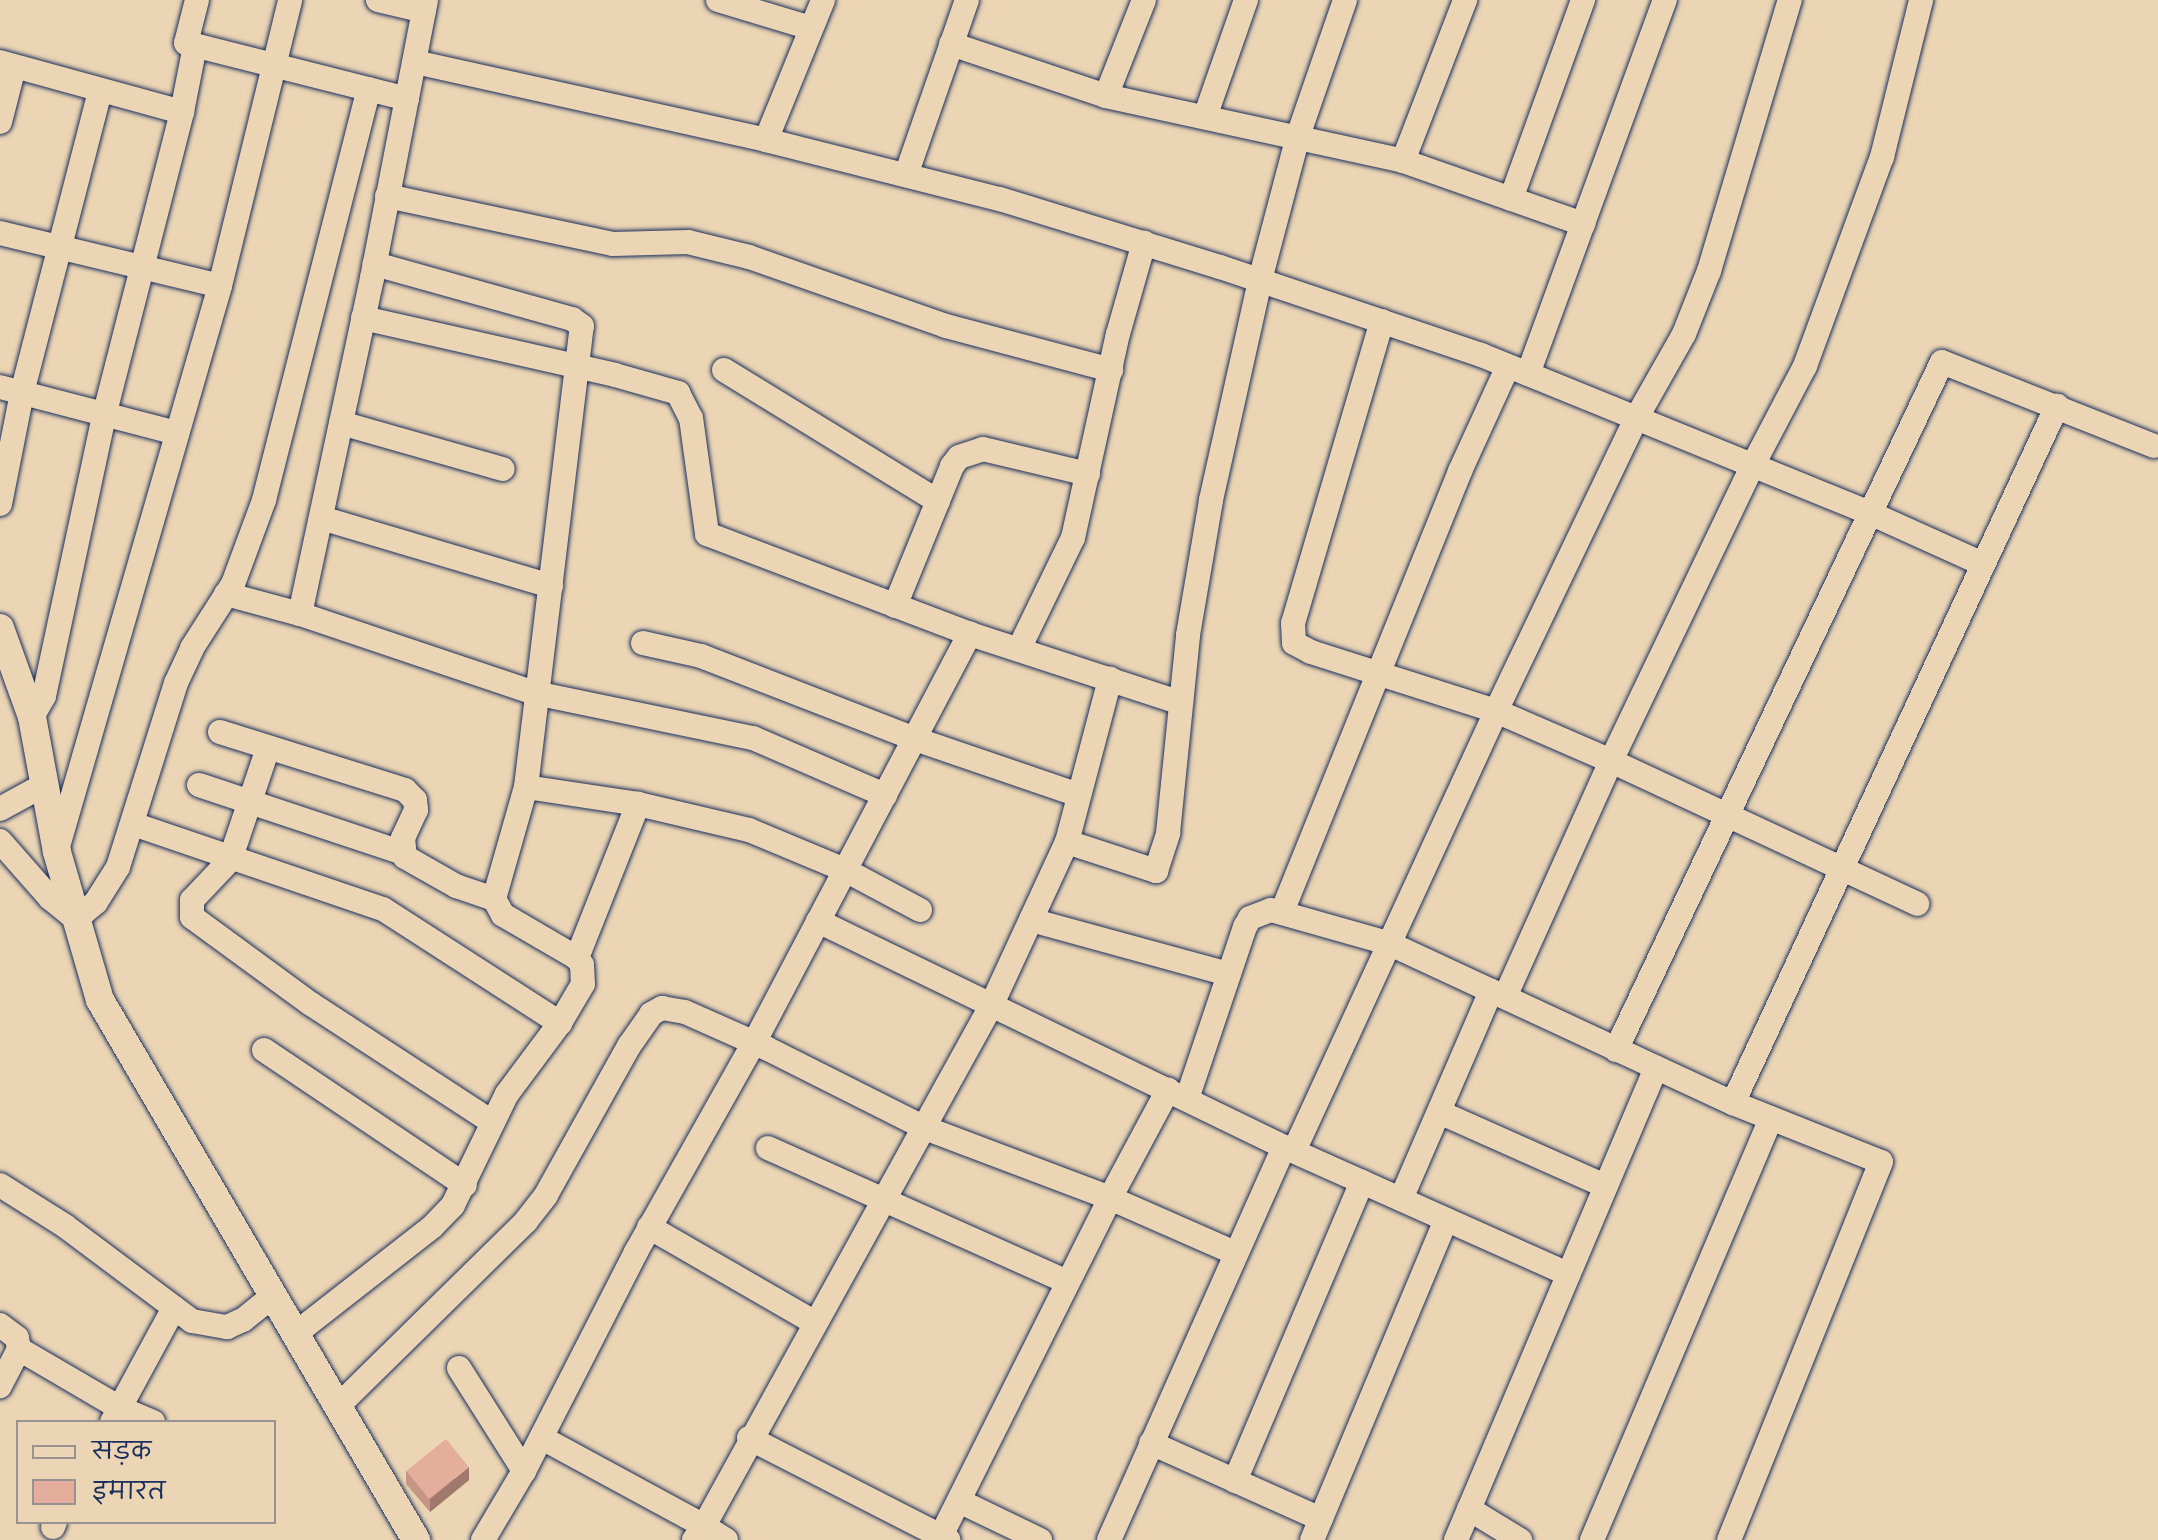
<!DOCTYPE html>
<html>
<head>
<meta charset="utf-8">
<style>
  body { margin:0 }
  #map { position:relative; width:2158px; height:1540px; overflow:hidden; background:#ebd5b4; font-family:"Playpen Sans","Playpen Sans Deva",sans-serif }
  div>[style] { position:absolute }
  .roads { filter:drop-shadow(0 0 2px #1b2f5e) drop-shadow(0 0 2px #1b2f5e) }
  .minor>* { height:24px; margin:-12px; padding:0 12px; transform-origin:12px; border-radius:12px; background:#ebd5b4 }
  .tertiary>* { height:28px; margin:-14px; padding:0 14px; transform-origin:14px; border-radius:14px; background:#ebd5b4 }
  .wall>* { inset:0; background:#c59585 }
  .shaded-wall>* { inset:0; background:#a0796c }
  .building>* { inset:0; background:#e5ad9b; transform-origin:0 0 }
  span { translate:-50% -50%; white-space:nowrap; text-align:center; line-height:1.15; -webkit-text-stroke:6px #ebd5b4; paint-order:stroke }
  .legend { position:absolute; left:16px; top:1420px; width:260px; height:104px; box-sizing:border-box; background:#ebd5b4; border:2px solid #989392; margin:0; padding:10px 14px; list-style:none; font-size:24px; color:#1b2f5e }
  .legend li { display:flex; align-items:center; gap:16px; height:40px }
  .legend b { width:40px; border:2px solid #989392 }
</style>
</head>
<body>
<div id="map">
  <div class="roads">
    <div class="minor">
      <i style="left:197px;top:0;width:44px;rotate:104.3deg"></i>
      <i style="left:186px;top:43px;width:228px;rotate:14.2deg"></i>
      <i style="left:378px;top:0;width:47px;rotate:13.4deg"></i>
      <i style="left:718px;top:0;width:97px;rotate:16.8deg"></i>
      <i style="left:951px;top:44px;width:163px;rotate:18.5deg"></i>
      <i style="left:1106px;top:96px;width:304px;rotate:12.3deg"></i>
      <i style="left:1403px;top:161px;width:191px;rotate:19.3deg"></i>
      <i style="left:0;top:62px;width:189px;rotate:15.4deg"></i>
      <i style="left:182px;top:112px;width:67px;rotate:-78.9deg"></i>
      <i style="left:415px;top:62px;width:360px;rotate:12.5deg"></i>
      <i style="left:766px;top:140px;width:241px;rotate:14.2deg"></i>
      <i style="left:1000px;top:199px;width:230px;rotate:17.2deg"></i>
      <i style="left:1220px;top:267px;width:275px;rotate:18.6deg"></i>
      <i style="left:1481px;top:355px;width:420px;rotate:22.1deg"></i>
      <i style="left:1870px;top:513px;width:124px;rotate:24.3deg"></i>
      <i style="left:1106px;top:96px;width:103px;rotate:-68.4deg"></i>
      <i style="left:1205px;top:117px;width:124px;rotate:-70.7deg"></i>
      <i style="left:0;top:122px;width:57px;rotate:-75.7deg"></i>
      <i style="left:766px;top:140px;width:151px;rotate:-67.8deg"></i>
      <i style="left:1403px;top:161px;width:173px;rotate:-68.9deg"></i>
      <i style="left:906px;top:175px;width:185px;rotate:-70.8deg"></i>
      <i style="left:387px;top:196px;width:231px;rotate:12deg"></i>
      <i style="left:613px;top:244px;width:75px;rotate:-1.5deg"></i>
      <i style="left:688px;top:242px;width:63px;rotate:13.8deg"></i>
      <i style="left:749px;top:257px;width:209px;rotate:19.3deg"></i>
      <i style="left:946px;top:326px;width:171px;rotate:14.9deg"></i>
      <i style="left:1511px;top:199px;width:212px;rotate:-70.1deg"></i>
      <i style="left:0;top:233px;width:226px;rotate:13.5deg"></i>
      <i style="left:363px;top:318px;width:258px;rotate:12.7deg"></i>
      <i style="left:615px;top:375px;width:66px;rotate:15.9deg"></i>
      <i style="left:678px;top:393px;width:28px;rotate:63deg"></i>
      <i style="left:691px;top:418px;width:117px;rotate:82.1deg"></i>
      <i style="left:707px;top:534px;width:281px;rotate:20.8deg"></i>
      <i style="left:970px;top:634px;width:222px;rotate:18.1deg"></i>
      <i style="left:1382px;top:321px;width:315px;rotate:106.4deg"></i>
      <i style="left:1293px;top:623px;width:20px;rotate:87deg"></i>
      <i style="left:1294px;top:643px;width:19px;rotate:28deg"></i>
      <i style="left:1311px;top:652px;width:194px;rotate:17.7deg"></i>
      <i style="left:1496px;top:711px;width:125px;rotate:23.5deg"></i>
      <i style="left:1611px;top:761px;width:338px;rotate:25deg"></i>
      <i style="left:724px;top:370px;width:251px;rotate:31.5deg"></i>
      <i style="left:1528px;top:374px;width:398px;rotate:-69.9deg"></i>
      <i style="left:0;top:387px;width:183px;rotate:14.6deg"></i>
      <i style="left:341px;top:423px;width:168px;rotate:15.9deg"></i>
      <i style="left:0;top:504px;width:113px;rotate:-78.8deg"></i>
      <i style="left:22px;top:393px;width:312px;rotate:-75.5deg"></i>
      <i style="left:321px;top:518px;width:240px;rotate:16.5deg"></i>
      <i style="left:226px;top:594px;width:77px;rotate:15.1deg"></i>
      <i style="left:300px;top:614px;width:248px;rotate:18.6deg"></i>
      <i style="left:535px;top:693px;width:223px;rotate:11.7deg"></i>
      <i style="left:753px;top:738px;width:144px;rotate:23.4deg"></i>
      <i style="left:895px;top:606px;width:151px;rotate:-67.8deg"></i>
      <i style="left:952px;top:466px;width:11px;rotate:-52deg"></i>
      <i style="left:959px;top:457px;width:25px;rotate:-18deg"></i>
      <i style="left:983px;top:449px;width:108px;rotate:13.4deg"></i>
      <i style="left:300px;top:614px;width:344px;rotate:-77.9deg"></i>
      <i style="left:372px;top:278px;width:283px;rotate:-79deg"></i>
      <i style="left:643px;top:643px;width:59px;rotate:12.6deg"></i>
      <i style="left:701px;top:656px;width:230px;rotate:21.2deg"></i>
      <i style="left:915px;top:739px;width:173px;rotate:18.9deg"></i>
      <i style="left:1019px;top:649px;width:123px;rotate:-64.1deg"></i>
      <i style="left:1073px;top:538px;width:209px;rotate:-77.6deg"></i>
      <i style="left:1118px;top:334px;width:95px;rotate:-74.1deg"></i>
      <i style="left:32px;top:717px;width:24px;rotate:-60deg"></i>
      <i style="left:44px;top:696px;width:286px;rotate:-77.9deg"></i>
      <i style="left:104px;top:416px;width:314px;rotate:-75.6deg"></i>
      <i style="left:220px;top:732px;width:194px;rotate:17.4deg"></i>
      <i style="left:405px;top:790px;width:14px;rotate:45deg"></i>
      <i style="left:415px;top:800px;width:10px;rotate:84deg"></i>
      <i style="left:416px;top:810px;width:31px;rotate:115deg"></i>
      <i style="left:403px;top:838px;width:19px;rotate:84deg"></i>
      <i style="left:405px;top:857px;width:59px;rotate:29.6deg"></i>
      <i style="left:456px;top:886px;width:40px;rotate:18.9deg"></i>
      <i style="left:268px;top:748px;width:118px;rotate:108.7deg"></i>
      <i style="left:230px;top:860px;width:55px;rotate:133.5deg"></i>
      <i style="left:192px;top:900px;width:17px;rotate:90deg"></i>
      <i style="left:192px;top:917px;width:147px;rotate:36.2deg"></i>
      <i style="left:311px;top:1004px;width:216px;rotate:33.1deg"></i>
      <i style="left:199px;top:785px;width:215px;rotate:18.4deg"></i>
      <i style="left:526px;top:787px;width:113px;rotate:8.6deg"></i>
      <i style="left:638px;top:804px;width:114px;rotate:13.2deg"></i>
      <i style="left:749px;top:830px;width:104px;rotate:22.6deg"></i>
      <i style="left:845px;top:870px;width:85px;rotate:28.1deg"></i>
      <i style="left:0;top:809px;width:50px;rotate:-28.6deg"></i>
      <i style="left:133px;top:824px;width:264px;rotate:18.8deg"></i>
      <i style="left:383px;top:909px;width:211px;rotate:32.8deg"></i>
      <i style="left:0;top:841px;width:76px;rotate:48.7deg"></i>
      <i style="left:50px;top:898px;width:33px;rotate:39deg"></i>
      <i style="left:76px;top:919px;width:26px;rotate:-40deg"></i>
      <i style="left:96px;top:902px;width:41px;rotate:-57.8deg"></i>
      <i style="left:118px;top:867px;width:193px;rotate:-72.5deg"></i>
      <i style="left:176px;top:683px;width:38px;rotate:-65deg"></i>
      <i style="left:192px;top:648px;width:76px;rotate:-57.4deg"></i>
      <i style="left:233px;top:584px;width:90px;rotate:-69.7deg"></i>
      <i style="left:264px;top:500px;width:424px;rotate:-75.7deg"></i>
      <i style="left:1067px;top:842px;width:94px;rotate:18deg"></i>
      <i style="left:1156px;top:871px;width:40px;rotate:-72deg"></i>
      <i style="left:1168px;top:833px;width:199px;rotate:-84.2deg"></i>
      <i style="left:1188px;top:635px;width:137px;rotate:-80.3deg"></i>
      <i style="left:1211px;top:500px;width:225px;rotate:-77.4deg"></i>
      <i style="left:1260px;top:280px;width:149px;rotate:-75.2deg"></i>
      <i style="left:1298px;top:136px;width:144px;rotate:-70.9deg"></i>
      <i style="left:57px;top:850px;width:587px;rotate:-73.88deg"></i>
      <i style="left:220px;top:286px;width:294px;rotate:-76.2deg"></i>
      <i style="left:1282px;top:912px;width:476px;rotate:-68deg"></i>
      <i style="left:1460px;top:471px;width:115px;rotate:-65.4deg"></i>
      <i style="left:1031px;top:920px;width:205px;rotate:15.3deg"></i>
      <i style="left:818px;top:921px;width:518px;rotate:25.87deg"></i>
      <i style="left:1284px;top:1147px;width:311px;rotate:24.1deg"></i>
      <i style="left:577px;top:958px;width:166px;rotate:-68.4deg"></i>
      <i style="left:1505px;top:997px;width:259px;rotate:-65.8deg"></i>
      <i style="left:1611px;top:761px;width:328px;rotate:-64.4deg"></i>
      <i style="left:1753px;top:465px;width:112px;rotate:-62.3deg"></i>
      <i style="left:1805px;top:366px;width:223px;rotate:-69.8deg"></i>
      <i style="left:1882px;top:157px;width:162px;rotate:-76deg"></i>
      <i style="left:264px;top:1050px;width:242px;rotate:33.9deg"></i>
      <i style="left:1616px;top:1050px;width:761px;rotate:-64.65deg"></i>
      <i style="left:1942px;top:362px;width:228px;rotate:21.6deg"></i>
      <i style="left:1187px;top:1099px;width:182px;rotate:-71.4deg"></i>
      <i style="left:1245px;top:927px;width:10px;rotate:-61deg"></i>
      <i style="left:1250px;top:918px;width:22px;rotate:-21deg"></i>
      <i style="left:1271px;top:910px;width:122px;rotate:15.8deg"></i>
      <i style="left:1388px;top:943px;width:380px;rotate:24.9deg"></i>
      <i style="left:1733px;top:1103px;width:159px;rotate:21.7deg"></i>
      <i style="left:1881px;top:1162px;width:407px;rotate:111.9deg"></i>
      <i style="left:1733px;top:1103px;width:769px;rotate:-65.07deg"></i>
      <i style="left:1439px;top:1112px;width:182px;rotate:24deg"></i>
      <i style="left:768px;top:1148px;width:328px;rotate:24.1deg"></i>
      <i style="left:1294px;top:1151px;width:484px;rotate:-65.3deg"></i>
      <i style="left:1496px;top:711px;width:326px;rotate:-64.4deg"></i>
      <i style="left:1637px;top:417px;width:95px;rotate:-60.5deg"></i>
      <i style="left:1684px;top:334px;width:68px;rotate:-68.4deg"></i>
      <i style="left:1709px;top:271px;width:283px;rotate:-73.4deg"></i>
      <i style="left:0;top:1185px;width:77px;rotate:32.2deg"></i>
      <i style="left:65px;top:1226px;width:159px;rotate:36.8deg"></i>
      <i style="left:192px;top:1321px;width:36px;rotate:10deg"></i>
      <i style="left:227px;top:1327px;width:17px;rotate:-24deg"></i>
      <i style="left:243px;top:1320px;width:38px;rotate:-39deg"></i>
      <i style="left:1401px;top:1199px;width:227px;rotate:-66.6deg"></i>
      <i style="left:649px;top:1227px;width:192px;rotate:30deg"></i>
      <i style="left:0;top:1325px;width:21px;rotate:37deg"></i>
      <i style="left:17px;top:1338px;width:11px;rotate:80deg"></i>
      <i style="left:19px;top:1349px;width:42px;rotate:117.2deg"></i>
      <i style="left:295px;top:1334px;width:174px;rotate:-38deg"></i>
      <i style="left:432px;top:1227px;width:30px;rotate:-46deg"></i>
      <i style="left:453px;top:1205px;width:123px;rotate:-64.1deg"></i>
      <i style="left:507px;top:1094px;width:89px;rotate:-53.3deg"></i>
      <i style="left:560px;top:1023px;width:45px;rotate:-59.5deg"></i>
      <i style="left:583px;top:984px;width:19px;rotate:-93deg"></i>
      <i style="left:582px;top:965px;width:9px;rotate:-126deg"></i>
      <i style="left:577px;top:958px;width:86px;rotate:-149.8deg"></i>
      <i style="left:503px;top:915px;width:18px;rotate:-119deg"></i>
      <i style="left:494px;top:899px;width:116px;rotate:-74.1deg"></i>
      <i style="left:526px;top:787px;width:464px;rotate:-83.1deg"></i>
      <i style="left:582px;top:326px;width:12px;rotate:-145deg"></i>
      <i style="left:572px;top:319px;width:205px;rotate:-164.4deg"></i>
      <i style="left:19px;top:1349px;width:117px;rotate:30.3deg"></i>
      <i style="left:120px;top:1408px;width:36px;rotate:23deg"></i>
      <i style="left:459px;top:1368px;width:122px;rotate:57.7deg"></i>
      <i style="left:338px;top:1406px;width:264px;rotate:-44.5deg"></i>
      <i style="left:526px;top:1221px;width:33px;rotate:-52deg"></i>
      <i style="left:546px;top:1195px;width:171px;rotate:-60.9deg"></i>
      <i style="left:629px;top:1046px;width:39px;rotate:-55deg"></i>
      <i style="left:651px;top:1014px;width:13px;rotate:-29deg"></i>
      <i style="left:662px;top:1008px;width:23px;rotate:10deg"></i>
      <i style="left:685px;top:1012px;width:89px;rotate:24deg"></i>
      <i style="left:766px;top:1048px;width:178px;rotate:26.7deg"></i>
      <i style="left:925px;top:1128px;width:198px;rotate:20.7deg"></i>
      <i style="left:1110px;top:1198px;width:137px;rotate:23.7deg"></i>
      <i style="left:112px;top:1422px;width:130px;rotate:-61.5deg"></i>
      <i style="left:542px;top:1438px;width:184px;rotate:28.5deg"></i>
      <i style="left:704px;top:1526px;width:17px;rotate:126deg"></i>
      <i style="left:749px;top:1438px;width:224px;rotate:27.1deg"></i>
      <i style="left:1151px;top:1443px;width:186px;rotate:24.1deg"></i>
      <i style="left:1235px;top:1481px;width:325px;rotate:-67deg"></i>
      <i style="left:959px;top:1501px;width:90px;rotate:25.7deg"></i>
      <i style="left:1469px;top:1509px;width:60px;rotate:31.3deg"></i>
      <i style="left:53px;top:1527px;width:5px;rotate:-68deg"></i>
      <i style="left:941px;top:1536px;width:378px;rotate:-63.4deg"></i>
      <i style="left:1110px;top:1198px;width:123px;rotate:-61.8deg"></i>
      <i style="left:483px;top:1540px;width:80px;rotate:-59.3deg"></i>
      <i style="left:524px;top:1471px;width:246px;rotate:-62.9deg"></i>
      <i style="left:636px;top:1252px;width:240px;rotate:-60.6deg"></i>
      <i style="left:754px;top:1043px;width:463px;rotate:-62.2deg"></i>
      <i style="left:726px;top:1540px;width:26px;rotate:-148deg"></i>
      <i style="left:704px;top:1526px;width:596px;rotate:-61.11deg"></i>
      <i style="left:992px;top:1004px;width:179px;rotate:-65.2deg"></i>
      <i style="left:1067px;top:842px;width:169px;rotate:-75.2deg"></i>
      <i style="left:1109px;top:1540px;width:430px;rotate:-66deg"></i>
      <i style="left:1312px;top:1540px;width:347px;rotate:-67.3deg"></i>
      <i style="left:1456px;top:1540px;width:513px;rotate:-67.04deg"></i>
      <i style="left:1592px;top:1540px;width:458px;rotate:-67deg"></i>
    </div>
    <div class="tertiary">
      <i style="left:0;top:628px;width:95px;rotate:70.2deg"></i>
      <i style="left:32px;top:717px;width:137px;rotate:79.5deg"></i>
      <i style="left:57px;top:852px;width:154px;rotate:73.8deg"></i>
      <i style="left:100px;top:1000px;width:626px;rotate:59.66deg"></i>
    </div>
  </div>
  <div class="wall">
    <i style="clip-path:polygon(406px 1471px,469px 1480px,430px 1512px,406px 1484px)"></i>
  </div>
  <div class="shaded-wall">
    <i style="clip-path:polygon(469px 1467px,469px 1480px,430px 1512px,430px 1499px)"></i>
  </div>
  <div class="building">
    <i style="left:446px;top:1439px;width:36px;height:51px;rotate:51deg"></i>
  </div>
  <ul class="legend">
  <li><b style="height:10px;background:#ebd5b4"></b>सड़क</li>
  <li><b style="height:22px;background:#e5ad9b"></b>इमारत</li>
  </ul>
</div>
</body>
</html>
